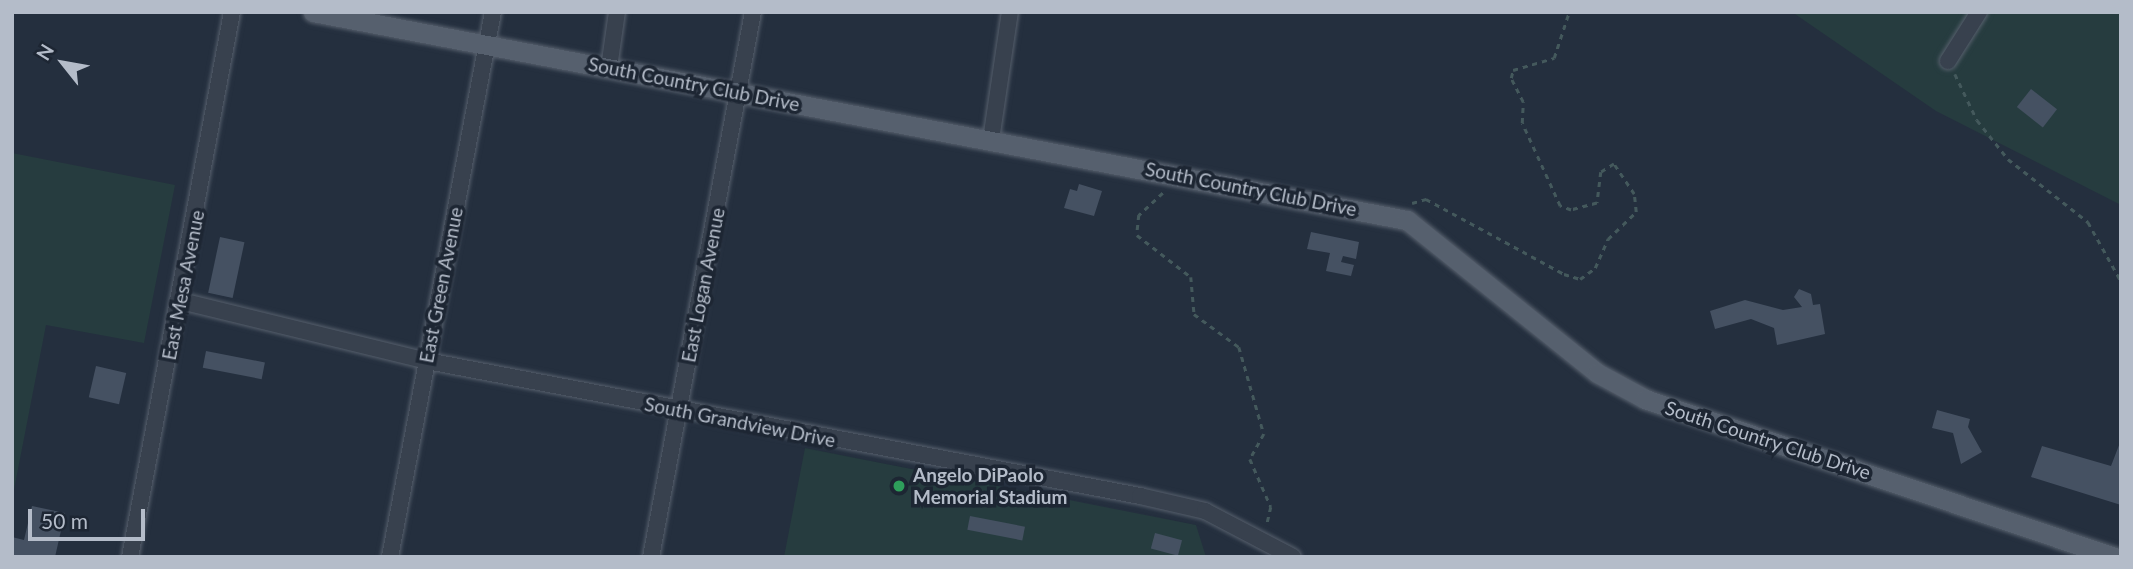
<!DOCTYPE html>
<html>
<head>
<meta charset="utf-8">
<style>
  body { margin:0 }
  #map { position:relative; width:2133px; height:569px; overflow:hidden; background:#242f3e; font-family:Lato,sans-serif }
  div>[style] { position:absolute }
  .green>* { inset:0; background:#263c3f }
  .building>* { inset:0; background:#455162; transform-origin:0 0 }
  .path>* { height:2.5px; margin-top:-1.25px; transform-origin:0; background:repeating-linear-gradient(90deg,#44595c 0 5px,transparent 0 10px) }
  .roads { filter:drop-shadow(0 0 2px #565f6c) drop-shadow(0 0 2px #565f6c) }
  .minor>* { height:16px; margin:-8px; padding:0 8px; transform-origin:8px; border-radius:8px; background:#38414e }
  .major>* { height:19px; margin:-9.5px; padding:0 9.5px; transform-origin:9.5px; border-radius:9.5px; background:#56606e }
  .dots>* { width:19px; height:19px; translate:-50% -50%; box-sizing:border-box; border:4px solid #1d2633; border-radius:50% }
  span { translate:-50% -50%; white-space:nowrap; text-align:center; line-height:1.15; -webkit-text-stroke:7px #1d2633; paint-order:stroke }
  .street-label { font-size:19px; color:#b4bcc9 }
  .poi-label { font-size:19px; color:#b4bcc9; font-weight:700 }
  .left { translate:0 -50%; text-align:left }
  .frame { position:absolute; inset:0; border:14px solid #b4bcc9; pointer-events:none }
  .north { position:absolute; left:28px; top:28px; width:70px; height:70px; -webkit-text-stroke:5px #1d2633; paint-order:stroke; rotate:301deg; font-size:19px; font-weight:700; line-height:28px; text-align:center; color:#b4bcc9 }
  .north::after { content:''; display:block; margin:auto; width:24px; height:32px; background:#b4bcc9; clip-path:polygon(50% 0,100% 100%,50% 72%,0 100%) }
  .scale { position:absolute; left:28px; top:509px; width:117px; height:32px; box-sizing:border-box; border:4px solid #b4bcc9; border-top:0; padding-left:9px; font-size:21px; line-height:24px; white-space:nowrap; color:#b4bcc9; -webkit-text-stroke:5px #1d2633; paint-order:stroke }
</style>
</head>
<body>
<div id="map">
  <div class="green">
    <i style="clip-path:polygon(1792px 12px,2121px 12px,2121px 205px,1936px 111px)"></i>
    <i style="clip-path:polygon(12px 153px,175px 185px,144px 343px,46px 325px,12px 500px)"></i>
    <i style="clip-path:polygon(805px 448px,1196px 525px,1206px 557px,784px 557px)"></i>
  </div>
  <div class="building">
    <i style="left:2031px;top:89px;width:33px;height:23px;rotate:38deg"></i>
    <i style="clip-path:polygon(1079px 184px,1102px 191px,1094px 216px,1064px 208px,1070px 189px,1077px 191px)"></i>
    <i style="clip-path:polygon(1311px 232px,1359px 242px,1356px 259px,1343px 256px,1341px 262px,1354px 265px,1351px 276px,1326px 271px,1330px 253px,1307px 249px)"></i>
    <i style="left:220px;top:237px;width:25px;height:57px;rotate:12deg"></i>
    <i style="clip-path:polygon(1799px 289px,1811px 294px,1813px 305px,1820px 304px,1825px 334px,1777px 345px,1774px 328px,1751px 319px,1715px 329px,1710px 311px,1745px 300px,1783px 310px,1802px 307px,1794px 297px)"></i>
    <i style="left:206px;top:351px;width:60px;height:17px;rotate:11deg"></i>
    <i style="left:96px;top:366px;width:31px;height:32px;rotate:13deg"></i>
    <i style="clip-path:polygon(1937px 410px,1970px 419px,1968px 427px,1982px 452px,1961px 464px,1953px 433px,1932px 428px)"></i>
    <i style="clip-path:polygon(2121px 440px,2121px 505px,2031px 477px,2042px 446px,2111px 466px)"></i>
    <i style="clip-path:polygon(32px 506px,65px 513px,55px 557px,12px 557px,12px 537px,24px 540px)"></i>
    <i style="left:970px;top:516px;width:56px;height:14px;rotate:11deg"></i>
    <i style="left:1155px;top:533px;width:28px;height:16px;rotate:15deg"></i>
  </div>
  <div class="path">
    <i style="left:1955px;top:74px;width:51px;rotate:64.4deg"></i>
    <i style="left:1977px;top:120px;width:50px;rotate:51.5deg"></i>
    <i style="left:2008px;top:159px;width:102px;rotate:38.2deg"></i>
    <i style="left:2088px;top:222px;width:68px;rotate:60.8deg"></i>
    <i style="left:1163px;top:193px;width:33px;rotate:137deg"></i>
    <i style="left:1139px;top:215px;width:20px;rotate:96deg"></i>
    <i style="left:1137px;top:235px;width:68px;rotate:37.9deg"></i>
    <i style="left:1191px;top:277px;width:37px;rotate:85deg"></i>
    <i style="left:1194px;top:314px;width:56px;rotate:36.3deg"></i>
    <i style="left:1239px;top:347px;width:91px;rotate:74deg"></i>
    <i style="left:1264px;top:434px;width:29px;rotate:119deg"></i>
    <i style="left:1250px;top:459px;width:52px;rotate:66.4deg"></i>
    <i style="left:1271px;top:507px;width:18px;rotate:103deg"></i>
    <i style="left:1412px;top:203px;width:15px;rotate:-16deg"></i>
    <i style="left:1426px;top:199px;width:157px;rotate:28.5deg"></i>
    <i style="left:1564px;top:274px;width:17px;rotate:17deg"></i>
    <i style="left:1580px;top:279px;width:19px;rotate:-36deg"></i>
    <i style="left:1595px;top:268px;width:32px;rotate:-66deg"></i>
    <i style="left:1608px;top:239px;width:39px;rotate:-44deg"></i>
    <i style="left:1636px;top:212px;width:18px;rotate:-96deg"></i>
    <i style="left:1634px;top:194px;width:36px;rotate:-124deg"></i>
    <i style="left:1614px;top:164px;width:15px;rotate:148deg"></i>
    <i style="left:1601px;top:172px;width:31px;rotate:97deg"></i>
    <i style="left:1597px;top:203px;width:27px;rotate:165deg"></i>
    <i style="left:1571px;top:210px;width:12px;rotate:-160deg"></i>
    <i style="left:1560px;top:206px;width:91px;rotate:-114.6deg"></i>
    <i style="left:1522px;top:123px;width:21px;rotate:-87deg"></i>
    <i style="left:1523px;top:102px;width:27px;rotate:-117deg"></i>
    <i style="left:1511px;top:78px;width:8px;rotate:-76deg"></i>
    <i style="left:1513px;top:70px;width:43px;rotate:-16.3deg"></i>
    <i style="left:1554px;top:58px;width:48px;rotate:-71.9deg"></i>
  </div>
  <div class="roads">
    <div class="minor">
      <i style="left:1948px;top:61px;width:58px;rotate:-57.7deg"></i>
      <i style="left:609px;top:68px;width:57px;rotate:-81.9deg"></i>
      <i style="left:991px;top:140px;width:129px;rotate:-81.6deg"></i>
      <i style="left:181px;top:301px;width:253px;rotate:13.7deg"></i>
      <i style="left:427px;top:361px;width:726px;rotate:10.72deg"></i>
      <i style="left:1140px;top:496px;width:67px;rotate:13deg"></i>
      <i style="left:1205px;top:511px;width:99px;rotate:27.6deg"></i>
      <i style="left:130px;top:557px;width:554px;rotate:-79.4deg"></i>
      <i style="left:390px;top:557px;width:555px;rotate:-79.3deg"></i>
      <i style="left:651px;top:557px;width:554px;rotate:-79.4deg"></i>
    </div>
    <div class="major">
      <i style="left:313px;top:12px;width:1114px;rotate:10.77deg"></i>
      <i style="left:1407px;top:220px;width:244px;rotate:38.8deg"></i>
      <i style="left:1597px;top:373px;width:55px;rotate:28.4deg"></i>
      <i style="left:1645px;top:399px;width:496px;rotate:18.6deg"></i>
    </div>
  </div>
  <div class="dots">
    <i style="left:899px;top:486px;background:#2e9e5b"></i>
  </div>
  <div class="street-label">
    <span style="left:694px;top:84px;rotate:11deg">South Country Club Drive</span>
    <span style="left:1251px;top:189px;rotate:11deg">South Country Club Drive</span>
    <span style="left:183px;top:285px;rotate:-79deg">East Mesa Avenue</span>
    <span style="left:441px;top:285px;rotate:-79deg">East Green Avenue</span>
    <span style="left:703px;top:285px;rotate:-79deg">East Logan Avenue</span>
    <span style="left:740px;top:422px;rotate:11deg">South Grandview Drive</span>
    <span style="left:1768px;top:440px;rotate:18deg">South Country Club Drive</span>
  </div>
  <div class="poi-label">
    <span class="left" style="left:913px;top:486px">Angelo DiPaolo<br>Memorial Stadium</span>
  </div>
  <div class="frame"></div>
  <div class="north">N</div>
  <div class="scale">50 m</div>
</div>
</body>
</html>
